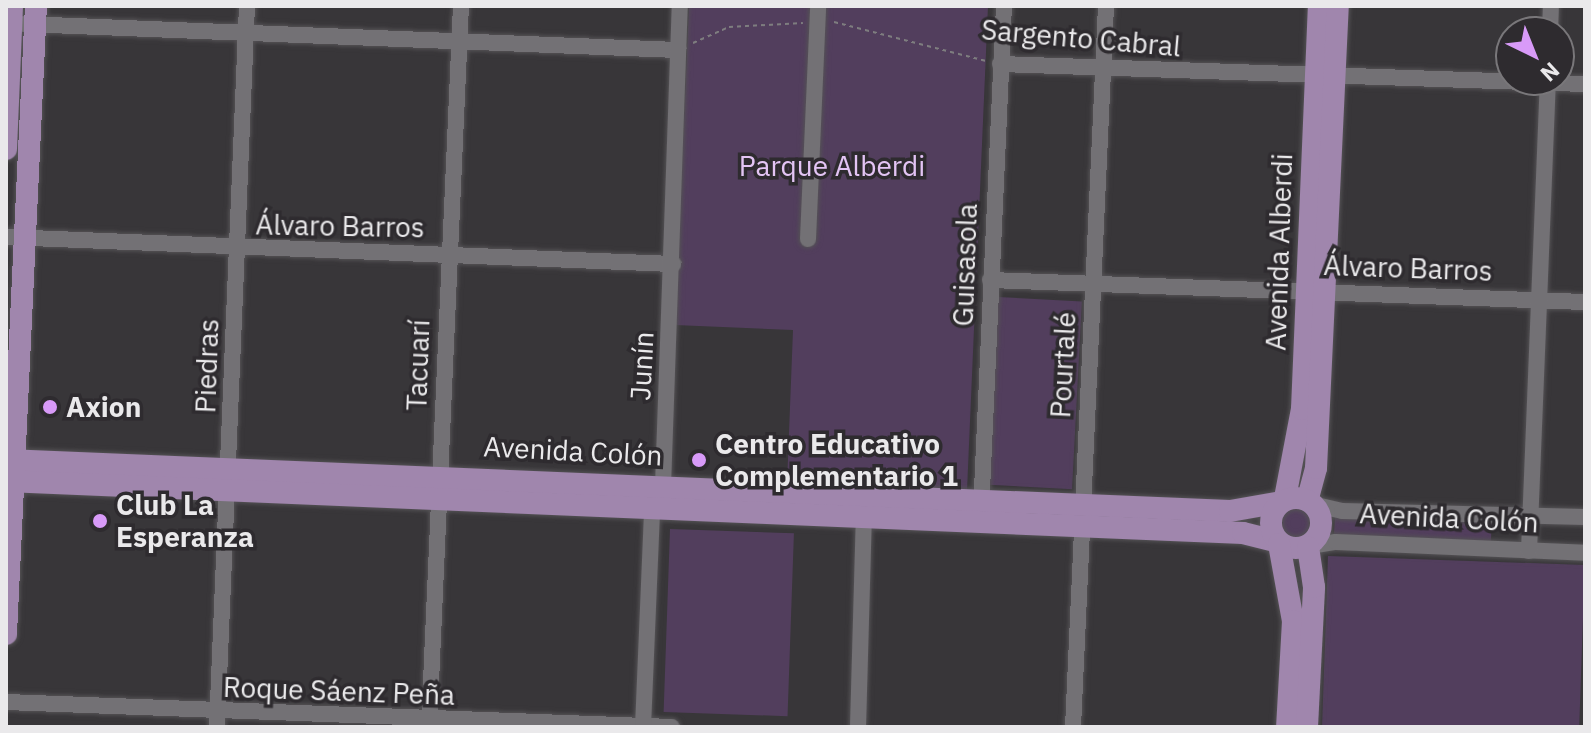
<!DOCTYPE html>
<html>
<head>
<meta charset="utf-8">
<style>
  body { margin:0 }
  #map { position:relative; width:1591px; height:733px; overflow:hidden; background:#383639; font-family:"IBM Plex Sans",sans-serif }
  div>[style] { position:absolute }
  .green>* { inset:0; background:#523e5d; transform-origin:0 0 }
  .path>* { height:2px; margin-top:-1px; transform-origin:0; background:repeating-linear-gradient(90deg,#7e7d7f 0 4px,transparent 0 8px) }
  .roads { filter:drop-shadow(0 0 2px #545255) drop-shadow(0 0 2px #545255) }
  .minor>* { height:16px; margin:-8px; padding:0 8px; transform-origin:8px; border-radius:8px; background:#737175 }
  .major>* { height:22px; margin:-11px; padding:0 11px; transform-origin:11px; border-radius:11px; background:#a086ad }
  .major>.ring { margin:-11px; padding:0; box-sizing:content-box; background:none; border:22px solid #a086ad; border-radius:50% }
  .dots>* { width:22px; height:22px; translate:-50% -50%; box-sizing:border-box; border:4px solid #2e2b2f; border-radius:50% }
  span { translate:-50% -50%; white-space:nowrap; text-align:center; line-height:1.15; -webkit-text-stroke:7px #2e2b2f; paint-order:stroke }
  .street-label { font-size:28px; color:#eae9eb }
  .park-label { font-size:28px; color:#e3c4f4 }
  .poi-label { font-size:28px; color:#eae9eb; font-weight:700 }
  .left { translate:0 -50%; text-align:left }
  .frame { position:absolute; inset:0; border:8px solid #eae9eb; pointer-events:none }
  .north { position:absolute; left:1495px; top:16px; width:80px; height:80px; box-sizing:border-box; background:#2e2b2f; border:2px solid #79777a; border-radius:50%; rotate:137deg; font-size:22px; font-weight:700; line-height:32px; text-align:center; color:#eae9eb }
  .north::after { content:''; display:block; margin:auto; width:28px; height:36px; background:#d89af8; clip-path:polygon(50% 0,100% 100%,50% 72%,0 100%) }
</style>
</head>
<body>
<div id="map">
  <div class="green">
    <i style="clip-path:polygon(689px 6px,988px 6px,967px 491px,787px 484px,793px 330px,675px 325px)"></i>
    <i style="left:998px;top:297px;width:84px;height:188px;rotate:3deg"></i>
    <i style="clip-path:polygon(1295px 500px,1310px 513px,1308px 537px,1299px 547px,1282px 534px,1283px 512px)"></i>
    <i style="left:1335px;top:515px;width:157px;height:21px;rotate:3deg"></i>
    <i style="left:670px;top:529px;width:124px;height:183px;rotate:2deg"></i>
    <i style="left:1328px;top:556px;width:257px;height:171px;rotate:2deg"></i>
  </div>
  <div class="path">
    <i style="left:834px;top:22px;width:157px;rotate:14.4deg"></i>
    <i style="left:693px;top:43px;width:39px;rotate:-24deg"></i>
    <i style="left:729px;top:27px;width:74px;rotate:-3.1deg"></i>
  </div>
  <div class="roads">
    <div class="minor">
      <i style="left:24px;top:24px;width:655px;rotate:2.28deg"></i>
      <i style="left:1550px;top:32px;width:26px;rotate:-88deg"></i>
      <i style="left:1000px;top:64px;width:585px;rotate:1.96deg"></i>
      <i style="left:6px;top:237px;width:668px;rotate:2.32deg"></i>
      <i style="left:808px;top:239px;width:233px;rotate:-87.5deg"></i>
      <i style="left:990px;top:280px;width:595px;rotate:2.12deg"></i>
      <i style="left:1312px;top:504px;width:31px;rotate:13deg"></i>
      <i style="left:1342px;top:511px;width:243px;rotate:1.4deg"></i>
      <i style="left:981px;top:512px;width:507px;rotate:-87.4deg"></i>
      <i style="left:1310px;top:546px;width:26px;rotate:-9deg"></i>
      <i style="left:1336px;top:542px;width:249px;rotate:2.5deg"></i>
      <i style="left:1529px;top:551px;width:471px;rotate:-87.7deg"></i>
      <i style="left:6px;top:702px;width:666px;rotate:2.15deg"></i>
      <i style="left:217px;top:727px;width:722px;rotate:-87.62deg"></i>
      <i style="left:429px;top:727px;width:722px;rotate:-87.46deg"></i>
      <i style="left:643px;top:727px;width:216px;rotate:-87.6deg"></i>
      <i style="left:652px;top:511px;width:27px;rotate:-66deg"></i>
      <i style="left:663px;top:486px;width:480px;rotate:-88deg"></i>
      <i style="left:858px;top:727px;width:218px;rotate:-88.4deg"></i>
      <i style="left:1073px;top:727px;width:722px;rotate:-87.38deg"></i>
    </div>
    <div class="major">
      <i style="left:6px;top:149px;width:143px;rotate:-87.6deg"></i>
      <i style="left:6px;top:460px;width:1225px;rotate:2.39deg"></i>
      <i style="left:1230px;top:511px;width:52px;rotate:-10deg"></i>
      <i style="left:6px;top:481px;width:1238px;rotate:2.41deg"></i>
      <i style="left:1243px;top:533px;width:36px;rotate:14deg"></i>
      <i style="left:1285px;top:498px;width:91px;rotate:-79.2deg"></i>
      <i style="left:1302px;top:409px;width:403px;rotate:-87.6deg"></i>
      <i style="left:1308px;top:498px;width:31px;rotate:-75deg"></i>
      <i style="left:1316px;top:468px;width:463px;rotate:-87.3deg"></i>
      <i class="ring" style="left:1271px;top:498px;width:28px;height:28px"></i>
      <i style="left:1279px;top:544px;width:78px;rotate:79.7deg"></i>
      <i style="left:1293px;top:621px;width:106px;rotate:93.2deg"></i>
      <i style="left:6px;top:634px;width:629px;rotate:-87.27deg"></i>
      <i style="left:1307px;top:727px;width:140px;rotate:-87.1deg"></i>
      <i style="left:1314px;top:587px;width:40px;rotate:-98.5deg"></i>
    </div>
  </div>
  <div class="dots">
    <i style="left:50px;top:407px;background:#d89af8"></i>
    <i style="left:699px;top:460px;background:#d89af8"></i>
    <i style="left:100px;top:521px;background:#d89af8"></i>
  </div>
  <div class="street-label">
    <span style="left:1081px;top:38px;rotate:5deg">Sargento Cabral</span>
    <span style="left:340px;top:226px;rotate:1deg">Álvaro Barros</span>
    <span style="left:1279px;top:252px;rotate:-88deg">Avenida Alberdi</span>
    <span style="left:965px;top:265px;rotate:-88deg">Guisasola</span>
    <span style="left:1408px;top:268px;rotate:2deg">Álvaro Barros</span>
    <span style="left:418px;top:365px;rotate:-88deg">Tacuarí</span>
    <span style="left:1063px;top:365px;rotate:-87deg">Pourtalé</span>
    <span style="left:207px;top:366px;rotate:-88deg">Piedras</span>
    <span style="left:642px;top:366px;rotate:-87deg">Junín</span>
    <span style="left:573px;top:451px;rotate:3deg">Avenida Colón</span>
    <span style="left:1449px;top:518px;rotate:3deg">Avenida Colón</span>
    <span style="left:339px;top:691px;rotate:2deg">Roque Sáenz Peña</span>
  </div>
  <div class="park-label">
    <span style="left:832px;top:166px">Parque Alberdi</span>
  </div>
  <div class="poi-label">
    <span class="left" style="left:66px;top:407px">Axion</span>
    <span class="left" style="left:715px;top:460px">Centro Educativo<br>Complementario 1</span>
    <span class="left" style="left:116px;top:521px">Club La<br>Esperanza</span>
  </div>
  <div class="frame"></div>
  <div class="north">N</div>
</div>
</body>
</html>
